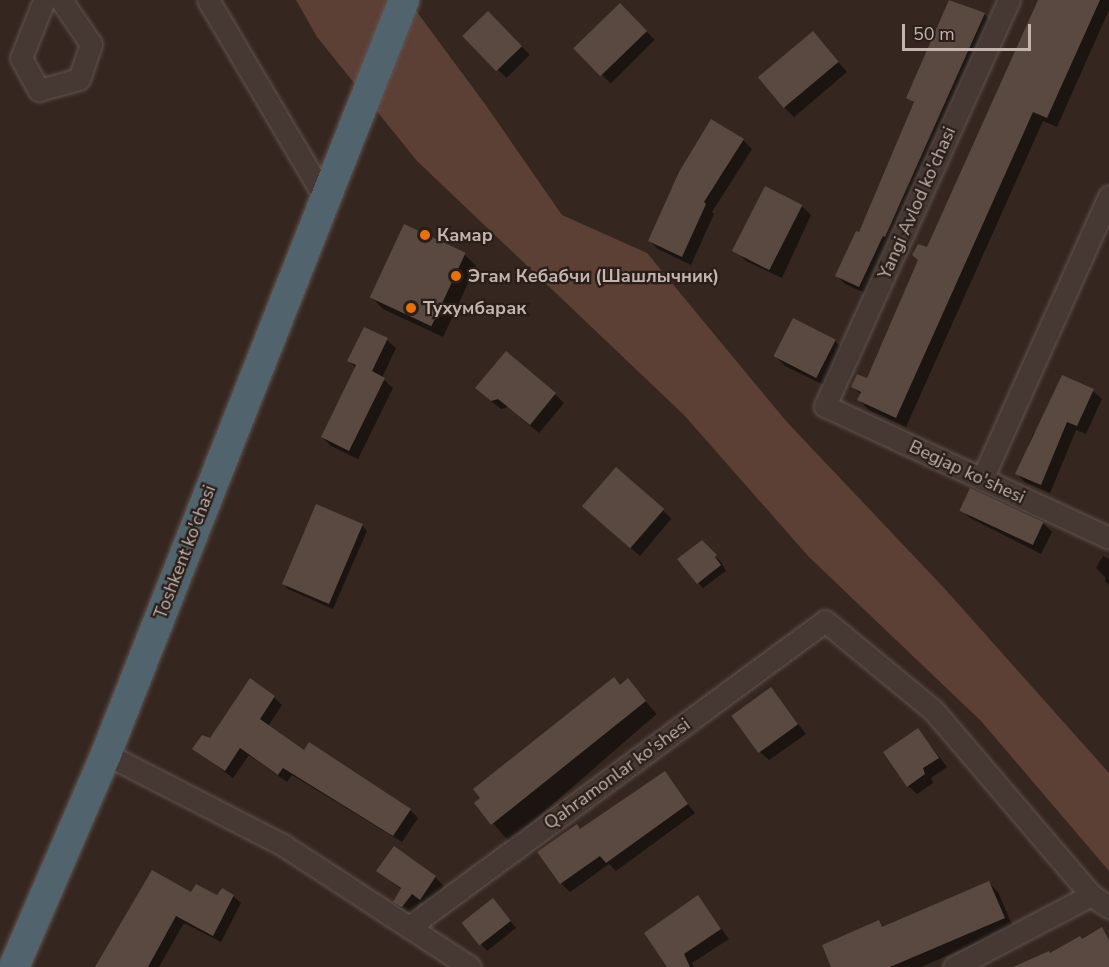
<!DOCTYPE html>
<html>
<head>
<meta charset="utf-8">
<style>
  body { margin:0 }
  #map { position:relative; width:1109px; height:967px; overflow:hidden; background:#352620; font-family:"Nunito Sans",sans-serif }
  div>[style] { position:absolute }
  .water>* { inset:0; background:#5c3f35 }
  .shadow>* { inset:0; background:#0007; transform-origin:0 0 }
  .building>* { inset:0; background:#5a4941; transform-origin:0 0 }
  .roads { filter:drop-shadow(0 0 2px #61544e) drop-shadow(0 0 2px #61544e) }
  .minor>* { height:21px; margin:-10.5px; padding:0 10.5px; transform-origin:10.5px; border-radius:10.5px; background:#463934 }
  .highway>* { height:30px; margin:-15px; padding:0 15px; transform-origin:15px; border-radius:15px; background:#51636c }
  .dots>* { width:16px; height:16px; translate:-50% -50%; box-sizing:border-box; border:3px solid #2a1e19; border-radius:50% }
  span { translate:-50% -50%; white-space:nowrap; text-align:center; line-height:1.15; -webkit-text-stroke:4.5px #2a1e19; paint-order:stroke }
  .street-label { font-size:18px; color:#c3b4ae }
  .poi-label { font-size:18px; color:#c3b4ae; font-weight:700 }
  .left { translate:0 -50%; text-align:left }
  .scale { position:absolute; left:902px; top:24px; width:129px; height:27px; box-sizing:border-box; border:3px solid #c3b4ae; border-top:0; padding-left:8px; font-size:18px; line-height:21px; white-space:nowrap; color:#c3b4ae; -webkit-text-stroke:4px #2a1e19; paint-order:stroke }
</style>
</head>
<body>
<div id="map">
  <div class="water">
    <i style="clip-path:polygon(296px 0,408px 0,485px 104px,562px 215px,647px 253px,786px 421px,945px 589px,1109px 773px,1109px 871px,981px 721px,809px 557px,684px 415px,417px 161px,317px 37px)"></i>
  </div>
  <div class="shadow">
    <i style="clip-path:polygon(950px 0,984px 14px,993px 23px,867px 294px,845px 284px,837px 276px,859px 234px,915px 104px,908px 97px)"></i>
    <i style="clip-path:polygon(1040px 0,1109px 0,1109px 10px,1057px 127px,1043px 121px,906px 427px,869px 410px,859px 400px,861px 395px,853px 387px,868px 380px)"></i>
    <i style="left:620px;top:5px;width:49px;height:62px;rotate:45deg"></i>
    <i style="left:488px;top:13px;width:59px;height:33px;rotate:45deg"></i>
    <i style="clip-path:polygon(821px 42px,847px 72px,794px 117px,785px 108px)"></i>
    <i style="clip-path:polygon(743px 140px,752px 149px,712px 212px,714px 214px,691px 265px,658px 249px,649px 241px)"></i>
    <i style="clip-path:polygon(802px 206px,811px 215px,782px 278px,746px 261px,737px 252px)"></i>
    <i style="clip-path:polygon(464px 254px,476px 266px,443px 337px,383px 309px,371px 297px)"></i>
    <i style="clip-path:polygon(794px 320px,835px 341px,844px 350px,826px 386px,785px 366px,776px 357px)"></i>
    <i style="clip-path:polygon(365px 329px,387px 340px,396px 348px,382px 378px,393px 388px,358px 459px,331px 446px,322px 437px,356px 368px,349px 361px)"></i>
    <i style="clip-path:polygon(1093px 391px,1102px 399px,1086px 434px,1076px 430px,1050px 493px,1025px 482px,1017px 474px,1034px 432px,1037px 433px)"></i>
    <i style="clip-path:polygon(555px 394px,564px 403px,539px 433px,508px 407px,501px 409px,486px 397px)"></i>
    <i style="clip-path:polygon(961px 509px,1043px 523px,1052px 532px,1041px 554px,970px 518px)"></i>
    <i style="clip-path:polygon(663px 510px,671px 519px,640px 556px,592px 514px)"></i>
    <i style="clip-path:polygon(362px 525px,367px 531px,333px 609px,288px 589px,283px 583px)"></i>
    <i style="clip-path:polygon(701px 542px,721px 562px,726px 571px,703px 588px,698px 583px)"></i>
    <i style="clip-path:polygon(1103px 556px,1109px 559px,1109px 585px,1105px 581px,1106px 578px,1096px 568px)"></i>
    <i style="left:627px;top:680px;width:45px;height:195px;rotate:49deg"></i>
    <i style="clip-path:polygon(771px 689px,806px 734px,769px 760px,760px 752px)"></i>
    <i style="clip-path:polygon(274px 697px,282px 705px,268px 726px,304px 752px,410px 810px,418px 818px,402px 842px,292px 775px,287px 782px,249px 755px,233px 778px,194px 749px)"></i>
    <i style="clip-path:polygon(918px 730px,947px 767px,931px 778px,933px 783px,917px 794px,908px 786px)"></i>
    <i style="clip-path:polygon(664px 773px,695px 813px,616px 871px,609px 864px,570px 892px,561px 883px,580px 830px)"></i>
    <i style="clip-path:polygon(378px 871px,435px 877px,444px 886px,429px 907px,421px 902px,411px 915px,395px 901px,402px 890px)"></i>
    <i style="clip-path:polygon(989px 883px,998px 892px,1013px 927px,921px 967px,833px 967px,878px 922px,884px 928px)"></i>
    <i style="clip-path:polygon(192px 894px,233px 896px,241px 903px,221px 942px,184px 923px,159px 967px,97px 967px)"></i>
    <i style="clip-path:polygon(698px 897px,729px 939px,692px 963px,694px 967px,669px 967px)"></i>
    <i style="clip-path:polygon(498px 906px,516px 928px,487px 951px,464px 923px)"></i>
  </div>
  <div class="building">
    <i style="clip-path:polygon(949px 0,985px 13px,885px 237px,883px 236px,859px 287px,835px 276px,856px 231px,859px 232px,914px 102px,906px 98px)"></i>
    <i style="clip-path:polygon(1038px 0,1100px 0,1047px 118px,1033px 112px,896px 418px,857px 400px,861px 392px,851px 387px,857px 374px,867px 378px,918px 260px,912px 255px,918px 244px,927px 247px)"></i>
    <i style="left:620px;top:3px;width:39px;height:65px;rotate:46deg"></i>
    <i style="left:488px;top:11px;width:49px;height:36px;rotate:46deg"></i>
    <i style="left:813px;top:31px;width:40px;height:72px;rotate:50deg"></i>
    <i style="clip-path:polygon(711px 119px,744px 139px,704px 202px,706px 204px,682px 257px,648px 241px,679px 172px)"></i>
    <i style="left:765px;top:186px;width:42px;height:73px;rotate:27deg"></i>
    <i style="left:404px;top:224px;width:68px;height:81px;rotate:25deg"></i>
    <i style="left:793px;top:318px;width:48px;height:43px;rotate:27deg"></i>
    <i style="clip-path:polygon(364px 327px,388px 338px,372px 371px,385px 378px,349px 451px,321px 437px,356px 365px,347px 361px)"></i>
    <i style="clip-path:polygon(506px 351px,556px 393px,530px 425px,498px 399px,491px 401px,475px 388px)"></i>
    <i style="clip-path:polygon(1062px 375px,1094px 389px,1077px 426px,1067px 422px,1041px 485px,1015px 474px)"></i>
    <i style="left:616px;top:467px;width:64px;height:52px;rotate:41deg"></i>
    <i style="left:970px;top:488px;width:81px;height:25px;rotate:25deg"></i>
    <i style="left:316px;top:504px;width:51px;height:87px;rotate:23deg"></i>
    <i style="clip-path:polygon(702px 540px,717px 555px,715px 557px,721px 565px,697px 584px,677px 559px)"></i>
    <i style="clip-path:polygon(614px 677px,620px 685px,628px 678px,646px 701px,491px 825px,474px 803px,480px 798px,473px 789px)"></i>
    <i style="clip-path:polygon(250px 678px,275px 696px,260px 719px,304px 750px,309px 742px,411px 809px,393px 836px,283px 768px,278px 775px,240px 748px,225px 771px,192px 749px,202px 735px,210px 738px)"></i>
    <i style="left:771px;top:687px;width:46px;height:49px;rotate:54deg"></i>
    <i style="clip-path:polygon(918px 728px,939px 758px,923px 768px,925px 774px,907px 787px,883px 752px)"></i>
    <i style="clip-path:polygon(665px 771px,688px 804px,606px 863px,600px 856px,560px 884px,537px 852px,577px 824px,580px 829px)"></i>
    <i style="clip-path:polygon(394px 846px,436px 876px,420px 900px,412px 894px,402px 907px,393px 902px,401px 888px,376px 871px)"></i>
    <i style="clip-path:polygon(152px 870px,191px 892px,196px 884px,217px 895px,222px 888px,234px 895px,213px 936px,176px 916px,148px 967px,95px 967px)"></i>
    <i style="clip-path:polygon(989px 881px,1005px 918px,890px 967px,831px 967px,822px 945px,879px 920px,882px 927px)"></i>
    <i style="clip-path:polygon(698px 895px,721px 929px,684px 954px,690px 967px,667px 967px,644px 933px)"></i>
    <i style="left:493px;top:898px;width:29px;height:40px;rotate:52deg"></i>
    <i style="clip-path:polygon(1102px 927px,1109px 940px,1109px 967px,1013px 967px,1049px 951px,1050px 953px,1080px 936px,1082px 939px)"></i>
  </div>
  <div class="roads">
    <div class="minor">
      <i style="left:44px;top:0;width:62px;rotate:111.6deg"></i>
      <i style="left:21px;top:58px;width:37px;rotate:61deg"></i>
      <i style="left:39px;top:90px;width:41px;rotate:-15.4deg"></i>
      <i style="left:79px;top:79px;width:37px;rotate:-71deg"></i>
      <i style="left:91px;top:44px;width:53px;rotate:-124.3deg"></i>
      <i style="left:208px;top:0;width:228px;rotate:59.4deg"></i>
      <i style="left:1009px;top:0;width:446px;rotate:114.4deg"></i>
      <i style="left:825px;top:406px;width:313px;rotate:24.9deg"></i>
      <i style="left:982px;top:479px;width:310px;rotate:-65.8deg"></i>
      <i style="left:106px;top:754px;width:199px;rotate:27.2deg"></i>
      <i style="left:283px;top:845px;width:223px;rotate:33.1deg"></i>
      <i style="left:409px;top:927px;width:516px;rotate:-36.34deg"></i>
      <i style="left:825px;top:621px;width:141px;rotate:39.5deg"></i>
      <i style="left:934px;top:711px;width:242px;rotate:49.5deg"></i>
      <i style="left:1091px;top:895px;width:22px;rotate:34deg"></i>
      <i style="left:954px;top:967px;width:155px;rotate:-27.7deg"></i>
    </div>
    <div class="highway">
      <i style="left:14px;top:967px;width:232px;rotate:-66.6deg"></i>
      <i style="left:106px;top:754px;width:811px;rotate:-68.43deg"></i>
    </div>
  </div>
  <div class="dots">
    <i style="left:425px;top:235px;background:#e8710a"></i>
    <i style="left:456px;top:276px;background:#e8710a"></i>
    <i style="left:411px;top:308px;background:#e8710a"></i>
  </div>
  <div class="street-label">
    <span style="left:917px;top:203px;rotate:-66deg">Yangi Avlod ko'chasi</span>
    <span style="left:967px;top:472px;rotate:25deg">Begjap ko'shesi</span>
    <span style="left:185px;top:552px;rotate:-69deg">Toshkent ko'chasi</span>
    <span style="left:617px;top:774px;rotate:-36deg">Qahramonlar ko'shesi</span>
  </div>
  <div class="poi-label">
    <span class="left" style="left:437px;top:235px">Камар</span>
    <span class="left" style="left:468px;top:276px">Эгам Кебабчи (Шашлычник)</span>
    <span class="left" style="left:423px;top:308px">Тухумбарак</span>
  </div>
  <div class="scale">50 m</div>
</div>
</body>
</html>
